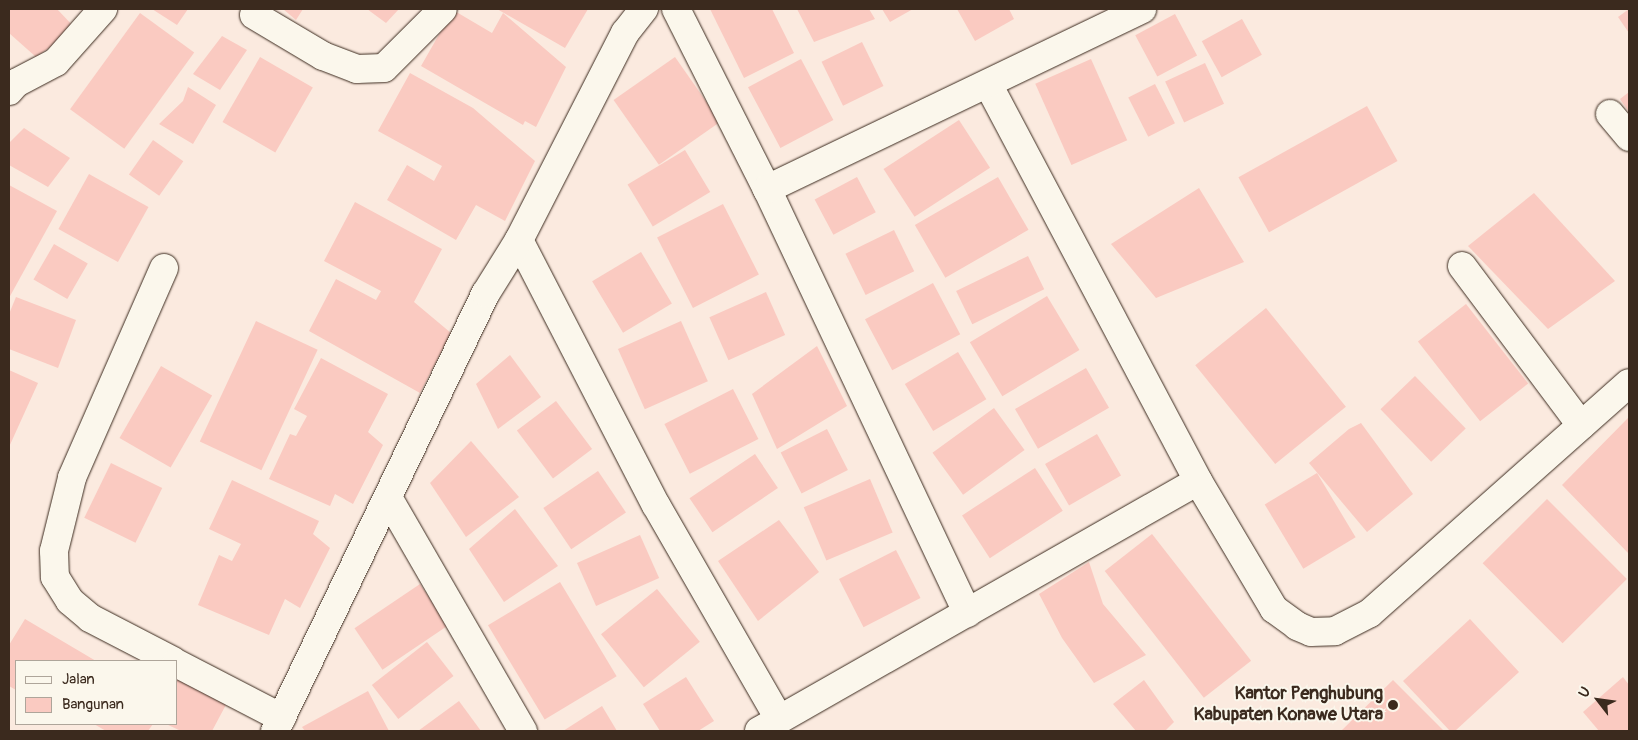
<!DOCTYPE html>
<html>
<head>
<meta charset="utf-8">
<style>
  body { margin:0 }
  #map { position:relative; width:1638px; height:740px; overflow:hidden; background:#fbeadf; font-family:Pangolin,sans-serif }
  div>[style] { position:absolute }
  .building>* { inset:0; background:#facac1; transform-origin:0 0 }
  .roads { filter:drop-shadow(0 0 1px #3b2a1e) drop-shadow(0 0 1px #3b2a1e) }
  .minor>* { height:28px; margin:-14px; padding:0 14px; transform-origin:14px; border-radius:14px; background:#fbf7ec }
  .dots>* { width:14px; height:14px; translate:-50% -50%; box-sizing:border-box; border:2px solid #fbf7ec; border-radius:50% }
  span { translate:-50% -50%; white-space:nowrap; text-align:center; line-height:1.15; -webkit-text-stroke:4px #fbf7ec; paint-order:stroke }
  .poi-label { font-size:18px; color:#3b2a1e; font-weight:700 }
  .right { translate:-100% -50%; text-align:right }
  .frame { position:absolute; inset:0; border:10px solid #3b2a1e; pointer-events:none }
  .legend { position:absolute; left:15px; top:660px; width:162px; height:65px; box-sizing:border-box; background:#fbf7ec; border:1px solid #aea59a; margin:0; padding:6px 9px; list-style:none; font-size:15px; color:#3b2a1e }
  .legend li { display:flex; align-items:center; gap:10px; height:25px }
  .legend b { width:25px; border:1px solid #aea59a }
  .north { position:absolute; left:1573px; top:675px; width:50px; height:50px; -webkit-text-stroke:4px #fbf7ec; paint-order:stroke; rotate:300deg; font-size:14px; font-weight:700; line-height:20px; text-align:center; color:#3b2a1e }
  .north::after { content:''; display:block; margin:auto; width:18px; height:22px; background:#3b2a1e; clip-path:polygon(50% 0,100% 100%,50% 72%,0 100%) }
</style>
</head>
<body>
<div id="map">
  <div class="building">
    <i style="clip-path:polygon(9px 9px,57px 9px,76px 29px,36px 57px,9px 33px)"></i>
    <i style="clip-path:polygon(152px 9px,188px 9px,177px 25px)"></i>
    <i style="clip-path:polygon(283px 9px,303px 9px,296px 20px)"></i>
    <i style="clip-path:polygon(367px 9px,399px 9px,386px 23px)"></i>
    <i style="clip-path:polygon(497px 9px,588px 9px,565px 48px)"></i>
    <i style="clip-path:polygon(710px 9px,772px 9px,794px 53px,744px 78px)"></i>
    <i style="clip-path:polygon(797px 9px,869px 9px,875px 19px,814px 42px)"></i>
    <i style="clip-path:polygon(882px 9px,913px 9px,890px 22px)"></i>
    <i style="clip-path:polygon(957px 9px,1009px 9px,1014px 19px,975px 41px)"></i>
    <i style="clip-path:polygon(1629px 9px,1629px 33px,1618px 17px)"></i>
    <i style="clip-path:polygon(453px 10px,492px 33px,503px 13px,566px 67px,536px 127px,525px 121px,523px 125px,421px 66px)"></i>
    <i style="left:140px;top:13px;width:67px;height:119px;rotate:36deg"></i>
    <i style="left:1175px;top:14px;width:47px;height:45px;rotate:62deg"></i>
    <i style="left:1242px;top:19px;width:41px;height:46px;rotate:61deg"></i>
    <i style="clip-path:polygon(222px 36px,247px 50px,220px 90px,193px 74px)"></i>
    <i style="left:862px;top:42px;width:49px;height:45px;rotate:64deg"></i>
    <i style="left:260px;top:57px;width:61px;height:75px;rotate:30deg"></i>
    <i style="left:675px;top:57px;width:79px;height:75px;rotate:55deg"></i>
    <i style="left:801px;top:59px;width:69px;height:60px;rotate:62deg"></i>
    <i style="left:1091px;top:59px;width:89px;height:61px;rotate:66deg"></i>
    <i style="left:1205px;top:63px;width:45px;height:44px;rotate:65deg"></i>
    <i style="clip-path:polygon(410px 73px,473px 108px,535px 161px,505px 221px,476px 205px,456px 240px,387px 200px,407px 165px,434px 181px,442px 166px,378px 131px)"></i>
    <i style="left:1155px;top:84px;width:44px;height:30px;rotate:63deg"></i>
    <i style="clip-path:polygon(188px 87px,216px 105px,193px 144px,159px 124px,183px 101px)"></i>
    <i style="clip-path:polygon(1629px 92px,1629px 112px,1620px 99px)"></i>
    <i style="left:1367px;top:106px;width:63px;height:147px;rotate:61deg"></i>
    <i style="left:959px;top:120px;width:57px;height:90px;rotate:57deg"></i>
    <i style="clip-path:polygon(24px 128px,70px 158px,48px 187px,9px 165px,9px 143px)"></i>
    <i style="left:153px;top:140px;width:37px;height:42px;rotate:35deg"></i>
    <i style="left:685px;top:150px;width:49px;height:67px;rotate:59deg"></i>
    <i style="left:89px;top:174px;width:68px;height:63px;rotate:29deg"></i>
    <i style="left:857px;top:177px;width:40px;height:48px;rotate:62deg"></i>
    <i style="left:998px;top:177px;width:61px;height:96px;rotate:60deg"></i>
    <i style="clip-path:polygon(9px 185px,57px 211px,9px 298px)"></i>
    <i style="clip-path:polygon(1199px 188px,1244px 262px,1156px 298px,1111px 244px)"></i>
    <i style="clip-path:polygon(1534px 193px,1615px 281px,1548px 329px,1468px 246px)"></i>
    <i style="clip-path:polygon(355px 202px,442px 249px,414px 302px,451px 333px,420px 393px,309px 331px,336px 279px,376px 300px,381px 291px,324px 261px)"></i>
    <i style="left:723px;top:204px;width:79px;height:74px;rotate:63deg"></i>
    <i style="left:894px;top:230px;width:46px;height:54px;rotate:64deg"></i>
    <i style="left:54px;top:244px;width:39px;height:41px;rotate:30deg"></i>
    <i style="left:641px;top:252px;width:60px;height:57px;rotate:59deg"></i>
    <i style="left:1028px;top:256px;width:37px;height:80px;rotate:64deg"></i>
    <i style="left:933px;top:283px;width:58px;height:77px;rotate:62deg"></i>
    <i style="left:766px;top:292px;width:47px;height:62px;rotate:66deg"></i>
    <i style="left:1047px;top:296px;width:63px;height:90px;rotate:59deg"></i>
    <i style="clip-path:polygon(16px 297px,76px 320px,58px 368px,9px 349px,9px 314px)"></i>
    <i style="left:1466px;top:304px;width:101px;height:61px;rotate:52deg"></i>
    <i style="left:1266px;top:308px;width:127px;height:91px;rotate:51deg"></i>
    <i style="left:256px;top:321px;width:68px;height:133px;rotate:25deg"></i>
    <i style="left:681px;top:321px;width:66px;height:69px;rotate:66deg"></i>
    <i style="clip-path:polygon(817px 346px,847px 406px,777px 449px,752px 394px)"></i>
    <i style="left:958px;top:352px;width:55px;height:62px;rotate:59deg"></i>
    <i style="clip-path:polygon(510px 355px,541px 397px,498px 429px,476px 384px)"></i>
    <i style="clip-path:polygon(321px 358px,388px 394px,368px 432px,383px 445px,353px 504px,335px 494px,330px 506px,269px 479px,290px 434px,296px 436px,307px 416px,294px 409px)"></i>
    <i style="left:161px;top:366px;width:59px;height:83px;rotate:30deg"></i>
    <i style="left:1086px;top:368px;width:46px;height:82px;rotate:60deg"></i>
    <i style="clip-path:polygon(9px 370px,38px 383px,9px 447px)"></i>
    <i style="left:1415px;top:376px;width:73px;height:48px;rotate:46deg"></i>
    <i style="left:733px;top:389px;width:56px;height:77px;rotate:63deg"></i>
    <i style="left:556px;top:401px;width:60px;height:49px;rotate:53deg"></i>
    <i style="left:994px;top:408px;width:52px;height:76px;rotate:54deg"></i>
    <i style="clip-path:polygon(1629px 417px,1629px 554px,1562px 485px)"></i>
    <i style="clip-path:polygon(1361px 423px,1413px 494px,1367px 532px,1309px 463px,1349px 429px)"></i>
    <i style="left:827px;top:429px;width:46px;height:52px;rotate:63deg"></i>
    <i style="left:1097px;top:434px;width:48px;height:60px;rotate:60deg"></i>
    <i style="clip-path:polygon(471px 441px,519px 497px,466px 537px,430px 483px)"></i>
    <i style="left:755px;top:454px;width:41px;height:79px;rotate:56deg"></i>
    <i style="left:111px;top:463px;width:57px;height:61px;rotate:26deg"></i>
    <i style="left:1035px;top:468px;width:51px;height:87px;rotate:57deg"></i>
    <i style="left:598px;top:471px;width:50px;height:66px;rotate:56deg"></i>
    <i style="left:1317px;top:473px;width:75px;height:61px;rotate:59deg"></i>
    <i style="left:870px;top:479px;width:58px;height:72px;rotate:67deg"></i>
    <i style="clip-path:polygon(232px 480px,319px 521px,313px 534px,330px 548px,300px 608px,285px 599px,269px 635px,198px 605px,219px 555px,232px 561px,241px 544px,209px 529px)"></i>
    <i style="left:1547px;top:499px;width:113px;height:91px;rotate:45deg"></i>
    <i style="clip-path:polygon(515px 509px,558px 566px,504px 602px,469px 549px)"></i>
    <i style="clip-path:polygon(779px 520px,819px 572px,758px 621px,718px 561px)"></i>
    <i style="left:1152px;top:534px;width:161px;height:60px;rotate:52deg"></i>
    <i style="left:640px;top:535px;width:47px;height:69px;rotate:66deg"></i>
    <i style="left:896px;top:550px;width:54px;height:64px;rotate:63deg"></i>
    <i style="clip-path:polygon(1089px 562px,1103px 604px,1146px 655px,1094px 683px,1062px 638px,1039px 594px)"></i>
    <i style="left:560px;top:582px;width:110px;height:84px;rotate:59deg"></i>
    <i style="left:420px;top:584px;width:50px;height:79px;rotate:56deg"></i>
    <i style="left:657px;top:589px;width:68px;height:72px;rotate:51deg"></i>
    <i style="clip-path:polygon(25px 619px,96px 661px,16px 661px,16px 690px,9px 686px,9px 645px)"></i>
    <i style="clip-path:polygon(1470px 619px,1519px 672px,1455px 731px,1450px 731px,1403px 681px)"></i>
    <i style="left:427px;top:642px;width:43px;height:70px;rotate:52deg"></i>
    <i style="clip-path:polygon(176px 674px,228px 701px,212px 731px,181px 731px,166px 724px,176px 724px)"></i>
    <i style="clip-path:polygon(686px 677px,714px 721px,698px 731px,660px 731px,643px 704px)"></i>
    <i style="clip-path:polygon(1623px 677px,1629px 685px,1629px 731px,1599px 731px,1583px 712px)"></i>
    <i style="clip-path:polygon(1144px 680px,1174px 722px,1165px 731px,1136px 731px,1113px 704px)"></i>
    <i style="clip-path:polygon(1393px 680px,1444px 731px,1341px 731px)"></i>
    <i style="clip-path:polygon(368px 691px,389px 731px,305px 731px,302px 727px)"></i>
    <i style="clip-path:polygon(459px 701px,481px 731px,418px 731px)"></i>
    <i style="clip-path:polygon(602px 706px,617px 731px,563px 731px)"></i>
    <i style="clip-path:polygon(94px 724px,153px 724px,148px 731px,106px 731px)"></i>
  </div>
  <div class="roads">
    <div class="minor">
      <i style="left:676px;top:9px;width:202px;rotate:63.2deg"></i>
      <i style="left:767px;top:189px;width:469px;rotate:64.7deg"></i>
      <i style="left:254px;top:15px;width:80px;rotate:30.7deg"></i>
      <i style="left:323px;top:56px;width:36px;rotate:21deg"></i>
      <i style="left:357px;top:69px;width:27px;rotate:-2deg"></i>
      <i style="left:384px;top:68px;width:83px;rotate:-45deg"></i>
      <i style="left:988px;top:84px;width:449px;rotate:62.1deg"></i>
      <i style="left:1198px;top:481px;width:149px;rotate:59.3deg"></i>
      <i style="left:1274px;top:609px;width:29px;rotate:36deg"></i>
      <i style="left:1297px;top:626px;width:15px;rotate:23deg"></i>
      <i style="left:1311px;top:632px;width:24px;rotate:-2deg"></i>
      <i style="left:1335px;top:631px;width:39px;rotate:-27deg"></i>
      <i style="left:1370px;top:613px;width:346px;rotate:-41.6deg"></i>
      <i style="left:9px;top:91px;width:11px;rotate:-49deg"></i>
      <i style="left:16px;top:83px;width:45px;rotate:-27.7deg"></i>
      <i style="left:56px;top:62px;width:71px;rotate:-48.4deg"></i>
      <i style="left:1610px;top:114px;width:30px;rotate:50deg"></i>
      <i style="left:767px;top:189px;width:416px;rotate:-25.6deg"></i>
      <i style="left:519px;top:240px;width:298px;rotate:62.7deg"></i>
      <i style="left:656px;top:505px;width:247px;rotate:60.1deg"></i>
      <i style="left:1462px;top:266px;width:199px;rotate:53.2deg"></i>
      <i style="left:164px;top:268px;width:229px;rotate:113.7deg"></i>
      <i style="left:72px;top:478px;width:75px;rotate:103.9deg"></i>
      <i style="left:54px;top:551px;width:26px;rotate:88deg"></i>
      <i style="left:55px;top:577px;width:28px;rotate:58deg"></i>
      <i style="left:70px;top:601px;width:26px;rotate:40deg"></i>
      <i style="left:90px;top:618px;width:93px;rotate:27.4deg"></i>
      <i style="left:389px;top:499px;width:268px;rotate:60deg"></i>
      <i style="left:176px;top:663px;width:119px;rotate:27.4deg"></i>
      <i style="left:275px;top:731px;width:486px;rotate:-64.3deg"></i>
      <i style="left:486px;top:293px;width:62px;rotate:-58.1deg"></i>
      <i style="left:519px;top:240px;width:233px;rotate:-62.9deg"></i>
      <i style="left:625px;top:33px;width:31px;rotate:-52deg"></i>
      <i style="left:759px;top:731px;width:505px;rotate:-29.66deg"></i>
    </div>
  </div>
  <div class="dots">
    <i style="left:1393px;top:705px;background:#3b2a1e"></i>
  </div>
  <div class="poi-label">
    <span class="right" style="left:1383px;top:705px">Kantor Penghubung<br>Kabupaten Konawe Utara</span>
  </div>
  <div class="frame"></div>
  <ul class="legend">
  <li><b style="height:6px;background:#fbf7ec"></b>Jalan</li>
  <li><b style="height:14px;background:#facac1"></b>Bangunan</li>
  </ul>
  <div class="north">U</div>
</div>
</body>
</html>
